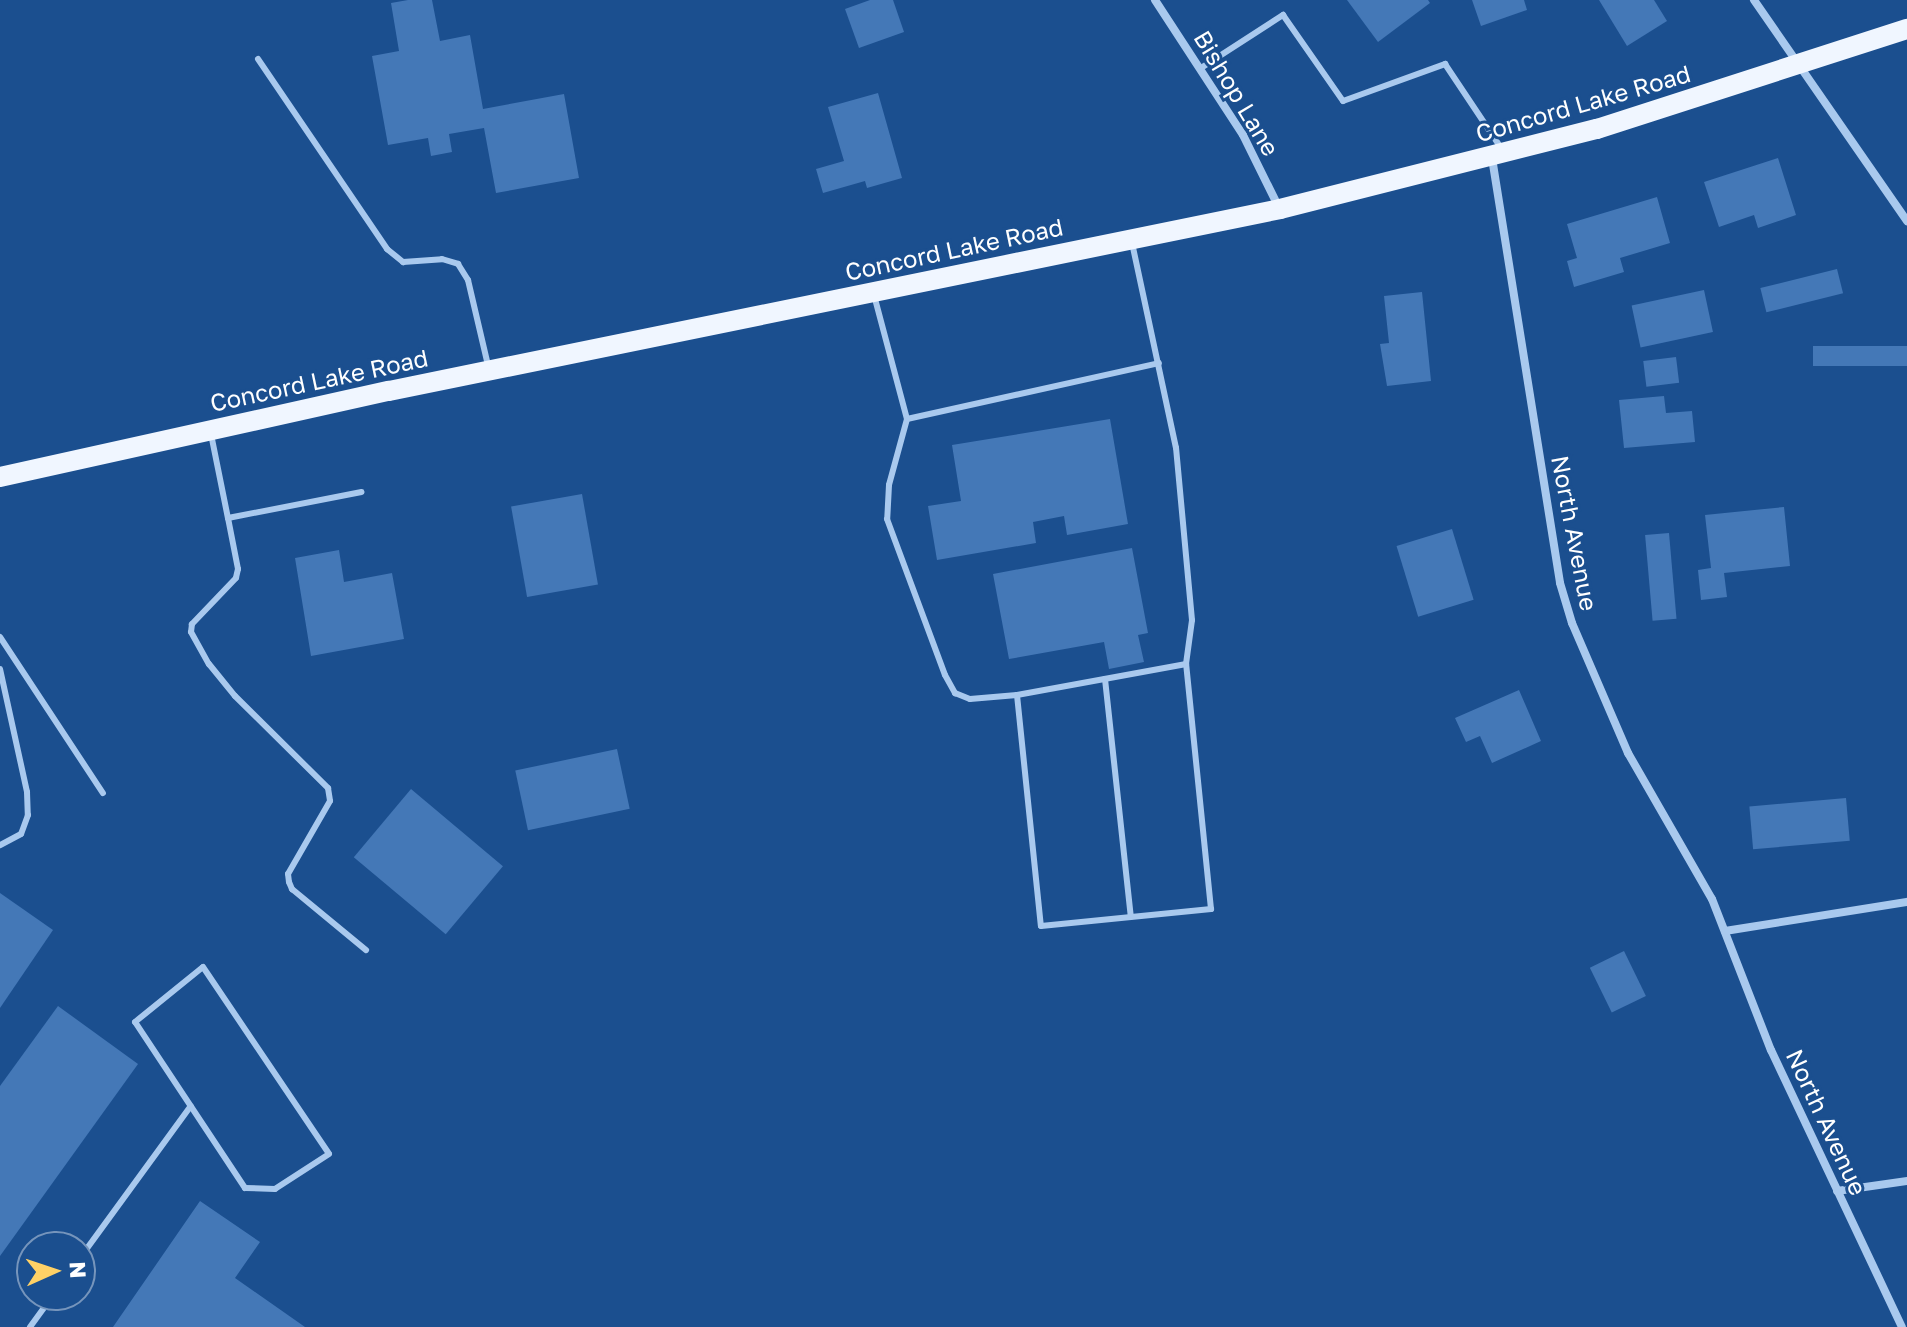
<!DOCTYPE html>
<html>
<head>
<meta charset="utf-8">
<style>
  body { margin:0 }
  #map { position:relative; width:1907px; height:1327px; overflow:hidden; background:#1b4f8f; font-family:"Golos Text",sans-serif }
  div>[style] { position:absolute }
  .building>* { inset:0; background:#4478b7; transform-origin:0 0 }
  .service>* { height:6px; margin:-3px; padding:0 3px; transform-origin:3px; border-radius:3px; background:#a9c9ee }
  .minor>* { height:8px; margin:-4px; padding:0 4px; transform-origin:4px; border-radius:4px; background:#a9c9ee }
  .primary>* { height:20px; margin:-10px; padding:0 10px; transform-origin:10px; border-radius:10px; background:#f0f6ff }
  span { translate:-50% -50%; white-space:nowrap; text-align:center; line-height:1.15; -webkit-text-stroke:6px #1b4f8f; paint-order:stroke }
  .street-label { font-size:24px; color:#fff }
  .north { position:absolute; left:16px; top:1231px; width:80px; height:80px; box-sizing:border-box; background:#1b4f8f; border:2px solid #7695bc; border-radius:50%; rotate:87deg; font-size:22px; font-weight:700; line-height:32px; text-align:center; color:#fff }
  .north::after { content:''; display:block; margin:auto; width:28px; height:36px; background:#ffd166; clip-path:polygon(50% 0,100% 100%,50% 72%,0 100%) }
</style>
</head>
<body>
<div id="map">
  <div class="building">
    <i style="clip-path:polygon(408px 0,432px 0,440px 41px,470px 35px,483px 109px,564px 94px,579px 178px,496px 193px,484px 128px,449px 134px,452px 152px,431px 156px,428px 138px,388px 145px,372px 56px,399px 51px,391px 3px)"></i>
    <i style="clip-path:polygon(870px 0,893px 0,904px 32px,859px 48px,845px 9px)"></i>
    <i style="clip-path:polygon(1347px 0,1428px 0,1430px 3px,1378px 42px)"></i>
    <i style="clip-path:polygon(1472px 0,1524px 0,1527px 10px,1481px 26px)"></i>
    <i style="clip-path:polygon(1599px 0,1654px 0,1667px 21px,1627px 46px)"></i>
    <i style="clip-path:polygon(878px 93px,902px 178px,867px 188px,865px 181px,823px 193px,816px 169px,844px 161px,828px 107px)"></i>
    <i style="clip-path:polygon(1778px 158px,1796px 215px,1758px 228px,1754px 215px,1719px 227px,1704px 182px)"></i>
    <i style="clip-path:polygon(1657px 197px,1670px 243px,1620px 258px,1624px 272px,1574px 287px,1567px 261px,1577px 258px,1567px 224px)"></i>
    <i style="left:1837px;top:269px;width:25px;height:79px;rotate:76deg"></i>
    <i style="left:1704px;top:290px;width:43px;height:74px;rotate:78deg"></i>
    <i style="clip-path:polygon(1422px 292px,1431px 381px,1387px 386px,1380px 344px,1389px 343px,1384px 296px)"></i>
    <i style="left:1907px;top:346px;width:20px;height:94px;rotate:90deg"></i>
    <i style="left:1676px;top:357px;width:26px;height:33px;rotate:83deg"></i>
    <i style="clip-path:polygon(1664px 396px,1666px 413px,1692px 411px,1695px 442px,1624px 448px,1619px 400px)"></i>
    <i style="clip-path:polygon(1110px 419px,1128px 524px,1067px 535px,1064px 516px,1033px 522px,1036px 543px,937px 560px,928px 506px,961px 501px,952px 445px)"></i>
    <i style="left:582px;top:494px;width:92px;height:72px;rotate:80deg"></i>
    <i style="clip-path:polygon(1784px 507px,1790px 566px,1724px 573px,1727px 597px,1701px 600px,1698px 570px,1711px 568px,1705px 515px)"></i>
    <i style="left:1452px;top:529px;width:74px;height:58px;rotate:73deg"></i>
    <i style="left:1669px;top:533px;width:86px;height:24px;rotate:85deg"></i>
    <i style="clip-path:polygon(1132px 548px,1148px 633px,1138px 635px,1144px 662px,1109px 669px,1104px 642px,1009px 659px,993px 574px)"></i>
    <i style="clip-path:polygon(339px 550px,344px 582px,392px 573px,404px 639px,311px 656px,295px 558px)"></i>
    <i style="clip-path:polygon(1519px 690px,1541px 741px,1492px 763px,1480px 736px,1466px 742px,1455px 718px)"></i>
    <i style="left:617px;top:749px;width:61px;height:104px;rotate:78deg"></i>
    <i style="left:411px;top:789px;width:120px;height:89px;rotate:40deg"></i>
    <i style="left:1846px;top:798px;width:43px;height:97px;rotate:85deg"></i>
    <i style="clip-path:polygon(0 893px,53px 930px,0 1008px)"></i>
    <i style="left:1624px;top:951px;width:50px;height:38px;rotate:64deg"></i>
    <i style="clip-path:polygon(58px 1006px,138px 1064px,0 1256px,0 1086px)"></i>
    <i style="clip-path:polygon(200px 1201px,260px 1242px,235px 1278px,305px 1327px,113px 1327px)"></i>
  </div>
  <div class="service">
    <i style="left:258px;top:59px;width:230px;rotate:55.8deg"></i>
    <i style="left:387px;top:249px;width:21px;rotate:39deg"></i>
    <i style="left:403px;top:262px;width:39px;rotate:-4deg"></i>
    <i style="left:442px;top:259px;width:17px;rotate:17deg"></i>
    <i style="left:458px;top:264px;width:19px;rotate:58deg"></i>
    <i style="left:468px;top:280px;width:87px;rotate:76.8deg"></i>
    <i style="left:1201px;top:68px;width:98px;rotate:-32.9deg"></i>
    <i style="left:1283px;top:15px;width:105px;rotate:55.1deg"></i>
    <i style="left:1343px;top:101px;width:109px;rotate:-19.9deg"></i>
    <i style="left:1445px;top:64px;width:101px;rotate:56.3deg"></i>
    <i style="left:874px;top:295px;width:128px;rotate:75.1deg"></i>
    <i style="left:907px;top:419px;width:68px;rotate:105.3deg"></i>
    <i style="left:889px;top:485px;width:34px;rotate:93deg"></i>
    <i style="left:887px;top:519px;width:166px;rotate:69.6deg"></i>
    <i style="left:945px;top:675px;width:21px;rotate:61deg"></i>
    <i style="left:955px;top:693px;width:16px;rotate:22deg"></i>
    <i style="left:970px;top:699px;width:47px;rotate:-4.9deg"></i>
    <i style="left:1017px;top:695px;width:172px;rotate:-10.4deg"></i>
    <i style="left:907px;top:419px;width:258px;rotate:-12.5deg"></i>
    <i style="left:211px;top:434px;width:86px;rotate:78.6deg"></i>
    <i style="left:228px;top:518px;width:136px;rotate:-11deg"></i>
    <i style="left:228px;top:518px;width:52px;rotate:78.9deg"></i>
    <i style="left:238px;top:569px;width:9px;rotate:103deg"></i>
    <i style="left:236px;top:578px;width:64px;rotate:133.7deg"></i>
    <i style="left:192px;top:624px;width:8px;rotate:97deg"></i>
    <i style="left:191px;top:632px;width:37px;rotate:61deg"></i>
    <i style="left:209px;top:664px;width:41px;rotate:50.9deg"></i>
    <i style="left:235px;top:696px;width:131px;rotate:44.7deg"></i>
    <i style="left:328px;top:788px;width:13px;rotate:81deg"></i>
    <i style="left:330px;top:801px;width:84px;rotate:119.9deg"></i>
    <i style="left:288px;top:874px;width:8px;rotate:83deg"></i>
    <i style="left:289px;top:882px;width:8px;rotate:67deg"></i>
    <i style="left:292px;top:889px;width:96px;rotate:39.5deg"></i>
    <i style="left:0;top:637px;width:187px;rotate:56.6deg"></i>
    <i style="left:0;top:669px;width:126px;rotate:77.6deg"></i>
    <i style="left:27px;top:792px;width:23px;rotate:88deg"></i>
    <i style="left:28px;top:815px;width:20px;rotate:110deg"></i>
    <i style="left:21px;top:834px;width:24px;rotate:152deg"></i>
    <i style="left:1105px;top:679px;width:239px;rotate:83.8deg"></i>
    <i style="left:1017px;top:695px;width:232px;rotate:84.1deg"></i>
    <i style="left:1041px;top:926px;width:171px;rotate:-5.7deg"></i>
    <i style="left:1211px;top:909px;width:246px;rotate:-95.8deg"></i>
    <i style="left:1186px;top:664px;width:44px;rotate:-82.2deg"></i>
    <i style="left:1192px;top:620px;width:173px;rotate:-95.3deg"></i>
    <i style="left:1176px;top:448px;width:210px;rotate:-102.1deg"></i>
    <i style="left:203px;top:967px;width:225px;rotate:56deg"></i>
    <i style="left:329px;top:1154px;width:64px;rotate:147.1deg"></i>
    <i style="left:275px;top:1189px;width:30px;rotate:-178deg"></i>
    <i style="left:245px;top:1188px;width:199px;rotate:-123.5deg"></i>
    <i style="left:135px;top:1022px;width:87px;rotate:-39deg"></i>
    <i style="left:80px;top:1258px;width:188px;rotate:-53.9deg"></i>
    <i style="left:30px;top:1327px;width:39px;rotate:-54deg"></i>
  </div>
  <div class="minor">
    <i style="left:1155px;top:0;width:161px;rotate:56.9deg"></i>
    <i style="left:1243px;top:135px;width:81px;rotate:63.7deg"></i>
    <i style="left:1754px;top:0;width:269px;rotate:55.3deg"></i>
    <i style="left:1492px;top:158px;width:430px;rotate:80.9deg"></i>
    <i style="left:1560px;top:583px;width:42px;rotate:73.3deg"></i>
    <i style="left:1572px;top:623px;width:142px;rotate:66.7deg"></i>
    <i style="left:1628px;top:753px;width:168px;rotate:60.1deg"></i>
    <i style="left:1712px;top:899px;width:162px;rotate:68.7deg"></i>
    <i style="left:1771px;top:1050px;width:306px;rotate:64.7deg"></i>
    <i style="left:1725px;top:931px;width:184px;rotate:-9.1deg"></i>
    <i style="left:1837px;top:1191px;width:71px;rotate:-8.1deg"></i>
  </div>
  <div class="primary">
    <i style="left:0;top:477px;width:398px;rotate:-12.5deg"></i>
    <i style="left:389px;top:391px;width:909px;rotate:-11.54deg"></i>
    <i style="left:1280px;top:209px;width:327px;rotate:-14.2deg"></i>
    <i style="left:1597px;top:129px;width:326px;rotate:-17.9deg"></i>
  </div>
  <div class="street-label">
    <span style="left:1237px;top:93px;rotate:59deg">Bishop Lane</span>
    <span style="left:1583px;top:103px;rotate:-16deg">Concord Lake Road</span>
    <span style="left:954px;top:249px;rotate:-12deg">Concord Lake Road</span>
    <span style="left:319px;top:380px;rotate:-12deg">Concord Lake Road</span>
    <span style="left:1575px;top:533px;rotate:79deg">North Avenue</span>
    <span style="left:1827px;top:1122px;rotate:65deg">North Avenue</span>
  </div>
  <div class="north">N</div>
</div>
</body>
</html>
